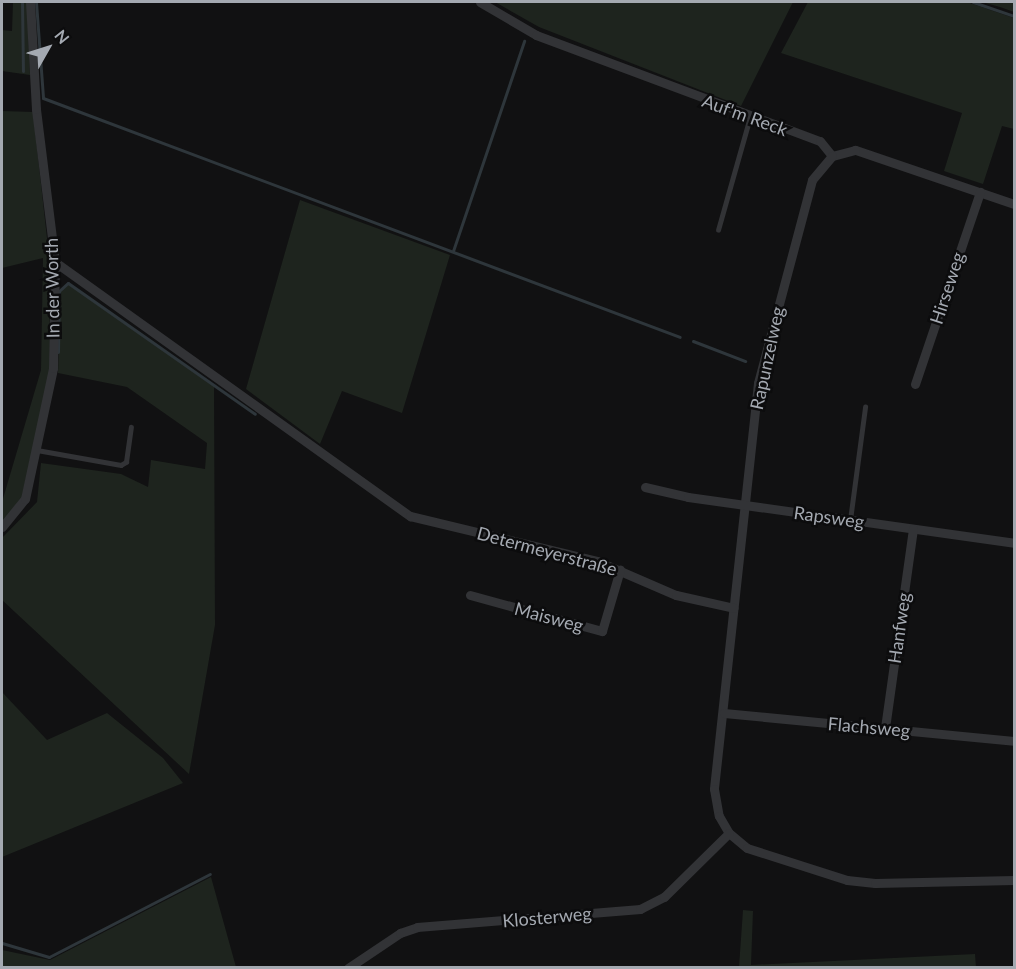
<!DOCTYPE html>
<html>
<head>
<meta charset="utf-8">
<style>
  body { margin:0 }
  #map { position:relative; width:1016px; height:969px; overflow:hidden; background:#111112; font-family:Lato,sans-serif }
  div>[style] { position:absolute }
  .green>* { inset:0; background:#1e241e }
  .stream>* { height:3px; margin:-1.5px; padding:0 1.5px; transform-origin:1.5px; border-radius:1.5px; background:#2e363b }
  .lane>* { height:4.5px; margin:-2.25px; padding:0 2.25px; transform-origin:2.25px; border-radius:2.25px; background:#323336 }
  .street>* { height:9px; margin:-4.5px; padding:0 4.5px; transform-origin:4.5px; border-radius:4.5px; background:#323336 }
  span { translate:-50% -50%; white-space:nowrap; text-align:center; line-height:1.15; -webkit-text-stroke:5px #0c0c0d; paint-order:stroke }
  .street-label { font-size:18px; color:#a4a9b1 }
  .frame { position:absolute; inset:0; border:3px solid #a4a9b1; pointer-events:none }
  .north { position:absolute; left:18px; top:18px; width:60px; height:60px; -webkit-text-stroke:4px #0c0c0d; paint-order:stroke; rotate:51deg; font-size:16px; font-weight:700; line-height:24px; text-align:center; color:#a4a9b1 }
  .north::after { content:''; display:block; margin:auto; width:21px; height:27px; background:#a4a9b1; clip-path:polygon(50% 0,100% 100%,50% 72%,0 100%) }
</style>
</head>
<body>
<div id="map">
  <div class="green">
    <i style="clip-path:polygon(13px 2px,27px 2px,30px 75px,2px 71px,2px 30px,12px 31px)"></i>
    <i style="clip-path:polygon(495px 2px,793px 2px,741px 106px,539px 27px)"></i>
    <i style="clip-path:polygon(808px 2px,967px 2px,1014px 18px,1014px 129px,1002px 126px,983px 184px,944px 171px,962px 113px,781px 53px)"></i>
    <i style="clip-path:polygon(982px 2px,1014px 2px,1014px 12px,1000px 7px)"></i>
    <i style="clip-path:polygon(2px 111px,33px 112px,49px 256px,50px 369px,22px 497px,2px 523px,2px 502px,41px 370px,43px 258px,2px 268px)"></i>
    <i style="clip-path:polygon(300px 200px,450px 255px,402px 413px,342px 391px,320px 444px,246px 389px)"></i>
    <i style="clip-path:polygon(68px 284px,214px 386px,215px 625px,189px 774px,2px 600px,2px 538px,37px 502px,41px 463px,121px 474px,148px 487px,151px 460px,205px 469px,207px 443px,127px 387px,58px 373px,61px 291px)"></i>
    <i style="clip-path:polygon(2px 692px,47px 740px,107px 713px,163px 758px,183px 783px,2px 857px)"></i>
    <i style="clip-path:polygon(211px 877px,236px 967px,2px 967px,2px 950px,50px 960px)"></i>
    <i style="clip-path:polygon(743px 910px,753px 911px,751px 965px,975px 954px,976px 967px,739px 967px)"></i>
  </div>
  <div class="stream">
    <i style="left:22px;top:2px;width:69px;rotate:89.2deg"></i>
    <i style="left:36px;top:2px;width:96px;rotate:85.8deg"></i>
    <i style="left:43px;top:98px;width:680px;rotate:20.57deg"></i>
    <i style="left:973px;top:2px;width:43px;rotate:18.9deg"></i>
    <i style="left:453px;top:251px;width:222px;rotate:-71.3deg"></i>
    <i style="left:693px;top:341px;width:56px;rotate:21deg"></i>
    <i style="left:58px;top:352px;width:61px;rotate:-89.1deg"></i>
    <i style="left:59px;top:291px;width:12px;rotate:-42deg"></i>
    <i style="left:68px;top:283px;width:228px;rotate:35deg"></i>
    <i style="left:2px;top:943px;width:49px;rotate:16.6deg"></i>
    <i style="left:49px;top:957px;width:181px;rotate:-27.3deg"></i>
  </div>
  <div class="lane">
    <i style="left:718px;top:230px;width:117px;rotate:-74.2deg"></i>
    <i style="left:37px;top:450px;width:85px;rotate:10.1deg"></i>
    <i style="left:121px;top:465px;width:6px;rotate:-31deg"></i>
    <i style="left:126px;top:462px;width:35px;rotate:-82deg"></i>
    <i style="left:850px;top:520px;width:114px;rotate:-82.4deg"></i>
  </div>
  <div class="street">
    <i style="left:480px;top:2px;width:65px;rotate:30.5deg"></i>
    <i style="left:536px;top:35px;width:303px;rotate:20.5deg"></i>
    <i style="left:820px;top:141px;width:19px;rotate:51deg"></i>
    <i style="left:1014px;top:204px;width:168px;rotate:-161.2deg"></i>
    <i style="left:855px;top:150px;width:24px;rotate:165deg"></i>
    <i style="left:832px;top:156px;width:31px;rotate:130deg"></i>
    <i style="left:812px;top:180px;width:210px;rotate:104.9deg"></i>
    <i style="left:758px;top:383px;width:408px;rotate:96.2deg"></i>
    <i style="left:714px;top:789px;width:27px;rotate:80deg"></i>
    <i style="left:719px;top:816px;width:20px;rotate:60deg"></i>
    <i style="left:729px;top:833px;width:23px;rotate:40deg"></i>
    <i style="left:747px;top:848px;width:105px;rotate:17.7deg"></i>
    <i style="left:847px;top:880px;width:28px;rotate:6deg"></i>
    <i style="left:875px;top:883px;width:139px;rotate:-1.2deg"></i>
    <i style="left:55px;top:262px;width:437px;rotate:35.6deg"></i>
    <i style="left:410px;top:516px;width:192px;rotate:13.5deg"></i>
    <i style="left:597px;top:561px;width:86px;rotate:23.3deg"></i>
    <i style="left:676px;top:595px;width:59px;rotate:12.6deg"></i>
    <i style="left:915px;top:384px;width:203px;rotate:-71.3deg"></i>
    <i style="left:645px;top:487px;width:44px;rotate:13.1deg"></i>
    <i style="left:688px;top:497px;width:329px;rotate:8deg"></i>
    <i style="left:2px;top:527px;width:36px;rotate:-51deg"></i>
    <i style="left:25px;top:499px;width:134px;rotate:-77.9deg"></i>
    <i style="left:53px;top:368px;width:106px;rotate:-88.9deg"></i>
    <i style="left:55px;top:262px;width:154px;rotate:-97.1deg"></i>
    <i style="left:36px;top:109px;width:107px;rotate:-93.2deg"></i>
    <i style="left:470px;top:595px;width:137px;rotate:15.3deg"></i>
    <i style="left:602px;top:631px;width:64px;rotate:-73.6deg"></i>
    <i style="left:724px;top:713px;width:291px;rotate:5.5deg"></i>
    <i style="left:885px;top:728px;width:201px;rotate:-82deg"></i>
    <i style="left:348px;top:968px;width:63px;rotate:-33.9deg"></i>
    <i style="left:400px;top:933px;width:18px;rotate:-19deg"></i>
    <i style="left:417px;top:927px;width:224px;rotate:-4.6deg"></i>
    <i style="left:640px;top:909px;width:27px;rotate:-27deg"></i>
    <i style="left:664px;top:897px;width:91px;rotate:-44.6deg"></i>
  </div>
  <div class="street-label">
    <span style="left:745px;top:115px;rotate:20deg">Auf'm Reck</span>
    <span style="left:52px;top:288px;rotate:-91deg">In der Worth</span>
    <span style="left:947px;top:288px;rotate:-72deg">Hirseweg</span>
    <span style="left:767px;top:358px;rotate:-78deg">Rapunzelweg</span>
    <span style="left:829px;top:517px;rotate:8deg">Rapsweg</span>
    <span style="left:547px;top:551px;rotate:15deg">Determeyerstraße</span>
    <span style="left:549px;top:617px;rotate:15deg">Maisweg</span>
    <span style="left:899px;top:628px;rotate:-82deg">Hanfweg</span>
    <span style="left:869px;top:727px;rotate:5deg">Flachsweg</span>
    <span style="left:547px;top:917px;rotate:-5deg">Klosterweg</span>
  </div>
  <div class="frame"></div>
  <div class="north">N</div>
</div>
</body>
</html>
